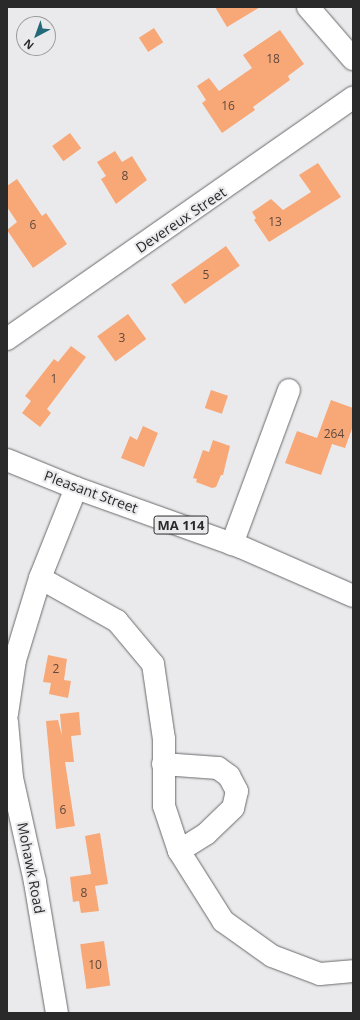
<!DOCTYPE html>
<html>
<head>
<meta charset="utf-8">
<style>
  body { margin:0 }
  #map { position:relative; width:360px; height:1020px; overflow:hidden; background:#eaeaec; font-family:"Open Sans",sans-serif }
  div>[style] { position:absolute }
  .building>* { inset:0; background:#f8a776; transform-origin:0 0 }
  .roads { filter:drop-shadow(0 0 1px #696a6b) drop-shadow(0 0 1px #696a6b) }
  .minor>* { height:22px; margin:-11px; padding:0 11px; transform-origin:11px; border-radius:11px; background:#fff }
  .major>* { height:22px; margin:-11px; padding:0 11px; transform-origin:11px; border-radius:11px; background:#fff }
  span { translate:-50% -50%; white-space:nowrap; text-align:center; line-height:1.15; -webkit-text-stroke:4px #eaeaec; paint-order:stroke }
  .number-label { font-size:12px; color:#5e493e }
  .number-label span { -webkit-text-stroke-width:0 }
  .shield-label span { padding:1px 3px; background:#eaeaec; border:1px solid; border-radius:3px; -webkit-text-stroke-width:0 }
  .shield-label { font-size:13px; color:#2a2a2b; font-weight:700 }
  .street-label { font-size:14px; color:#2a2a2b }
  .frame { position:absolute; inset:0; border:8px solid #2a2a2b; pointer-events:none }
  .north { position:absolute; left:16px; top:16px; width:40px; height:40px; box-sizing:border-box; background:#eaeaec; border:1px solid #9d9d9f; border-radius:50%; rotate:221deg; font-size:11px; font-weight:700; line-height:16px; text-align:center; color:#2a2a2b }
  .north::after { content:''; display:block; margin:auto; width:14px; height:18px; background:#246979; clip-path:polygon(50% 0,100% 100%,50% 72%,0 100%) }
</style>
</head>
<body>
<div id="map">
  <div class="building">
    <i style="clip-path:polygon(215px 7px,260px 7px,227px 27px)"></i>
    <i style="left:154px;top:28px;width:17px;height:18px;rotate:57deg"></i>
    <i style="clip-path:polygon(280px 30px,304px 64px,288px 76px,290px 80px,253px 107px,255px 110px,222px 133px,202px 103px,206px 100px,197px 86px,209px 78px,219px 91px,252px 68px,243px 55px)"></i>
    <i style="left:70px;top:133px;width:19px;height:22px;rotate:54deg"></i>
    <i style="clip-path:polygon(115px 151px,122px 162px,132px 156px,147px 180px,116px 204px,101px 179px,106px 176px,97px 162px)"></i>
    <i style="clip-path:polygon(318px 163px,341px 197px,269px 242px,254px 220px,256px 218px,252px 212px,271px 199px,283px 210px,311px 192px,299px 175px)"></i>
    <i style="clip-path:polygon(17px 179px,42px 216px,46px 213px,67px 244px,33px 268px,7px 230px,17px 222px,7px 207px,7px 186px)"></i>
    <i style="left:226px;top:246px;width:24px;height:67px;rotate:55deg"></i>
    <i style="left:128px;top:314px;width:31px;height:38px;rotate:54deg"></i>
    <i style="clip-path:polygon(71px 346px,86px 357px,47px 409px,51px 413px,40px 427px,22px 413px,31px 401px,25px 396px,54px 359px,58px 362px)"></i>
    <i style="left:211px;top:390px;width:18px;height:19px;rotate:19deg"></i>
    <i style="clip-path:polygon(331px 400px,353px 408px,353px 426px,345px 448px,332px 444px,321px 475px,285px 463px,297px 431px,317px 438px)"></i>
    <i style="clip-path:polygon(143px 426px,158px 433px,144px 467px,121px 458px,130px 436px,137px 440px)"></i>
    <i style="clip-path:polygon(213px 440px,230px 446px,223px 475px,221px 475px,216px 487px,212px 488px,196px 482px,197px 479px,193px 478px,203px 450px,209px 452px)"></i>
    <i style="clip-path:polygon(48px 655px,67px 659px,64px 680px,71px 681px,68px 698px,49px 694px,51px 683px,43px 682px)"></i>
    <i style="clip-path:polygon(79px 712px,81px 735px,71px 736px,74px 762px,65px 762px,75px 826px,56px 829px,46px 721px,58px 720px,62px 736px,60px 714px)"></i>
    <i style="clip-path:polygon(100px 833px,108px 884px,95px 886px,99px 911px,81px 913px,79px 901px,73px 902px,70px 877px,91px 874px,85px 836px)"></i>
    <i style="left:104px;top:941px;width:45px;height:24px;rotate:82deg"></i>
  </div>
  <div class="roads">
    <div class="minor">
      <i style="left:308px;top:7px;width:69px;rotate:49.1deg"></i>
      <i style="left:7px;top:339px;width:422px;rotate:-34.9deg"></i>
      <i style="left:232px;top:544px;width:164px;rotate:-69.7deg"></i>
      <i style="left:40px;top:578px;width:88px;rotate:29.2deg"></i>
      <i style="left:117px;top:621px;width:56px;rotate:50.1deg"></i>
      <i style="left:153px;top:664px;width:76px;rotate:81.7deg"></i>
      <i style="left:164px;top:739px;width:67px;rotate:90deg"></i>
      <i style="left:164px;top:806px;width:47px;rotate:71.6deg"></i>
      <i style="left:179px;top:851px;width:83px;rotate:57.8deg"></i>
      <i style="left:223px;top:921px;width:60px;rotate:35.5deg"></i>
      <i style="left:272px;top:956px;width:51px;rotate:20.6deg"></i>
      <i style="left:320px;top:974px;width:33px;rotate:-5deg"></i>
      <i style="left:7px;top:714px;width:55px;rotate:-81.6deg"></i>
      <i style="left:15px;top:660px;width:86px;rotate:-73deg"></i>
      <i style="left:40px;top:578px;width:97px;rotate:-68.2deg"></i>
      <i style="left:7px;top:722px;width:56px;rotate:84.9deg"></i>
      <i style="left:12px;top:778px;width:107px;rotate:77.5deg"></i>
      <i style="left:35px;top:882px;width:133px;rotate:80.5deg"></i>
      <i style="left:163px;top:764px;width:55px;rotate:4.2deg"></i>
      <i style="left:218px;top:768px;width:14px;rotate:36deg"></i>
      <i style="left:229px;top:776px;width:17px;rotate:62deg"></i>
      <i style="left:237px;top:791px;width:17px;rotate:103deg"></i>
      <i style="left:233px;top:808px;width:37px;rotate:136deg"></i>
      <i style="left:206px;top:834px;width:32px;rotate:148deg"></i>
    </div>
    <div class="major">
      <i style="left:7px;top:460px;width:74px;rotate:22.1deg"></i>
      <i style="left:76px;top:488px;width:175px;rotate:19.7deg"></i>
      <i style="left:241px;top:547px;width:122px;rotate:23.6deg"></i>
    </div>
  </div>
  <div class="number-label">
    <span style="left:273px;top:59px">18</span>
    <span style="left:228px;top:106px">16</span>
    <span style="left:125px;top:176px">8</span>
    <span style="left:275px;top:222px">13</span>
    <span style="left:33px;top:225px">6</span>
    <span style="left:206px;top:275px">5</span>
    <span style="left:122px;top:338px">3</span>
    <span style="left:54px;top:379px">1</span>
    <span style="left:334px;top:434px">264</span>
    <span style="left:56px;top:669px">2</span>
    <span style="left:63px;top:810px">6</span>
    <span style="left:84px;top:893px">8</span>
    <span style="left:95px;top:965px">10</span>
  </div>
  <div class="shield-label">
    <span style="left:181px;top:525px">MA 114</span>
  </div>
  <div class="street-label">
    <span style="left:181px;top:220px;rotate:-34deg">Devereux Street</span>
    <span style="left:91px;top:492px;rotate:20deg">Pleasant Street</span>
    <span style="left:31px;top:868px;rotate:79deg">Mohawk Road</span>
  </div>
  <div class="frame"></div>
  <div class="north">N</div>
</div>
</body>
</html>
